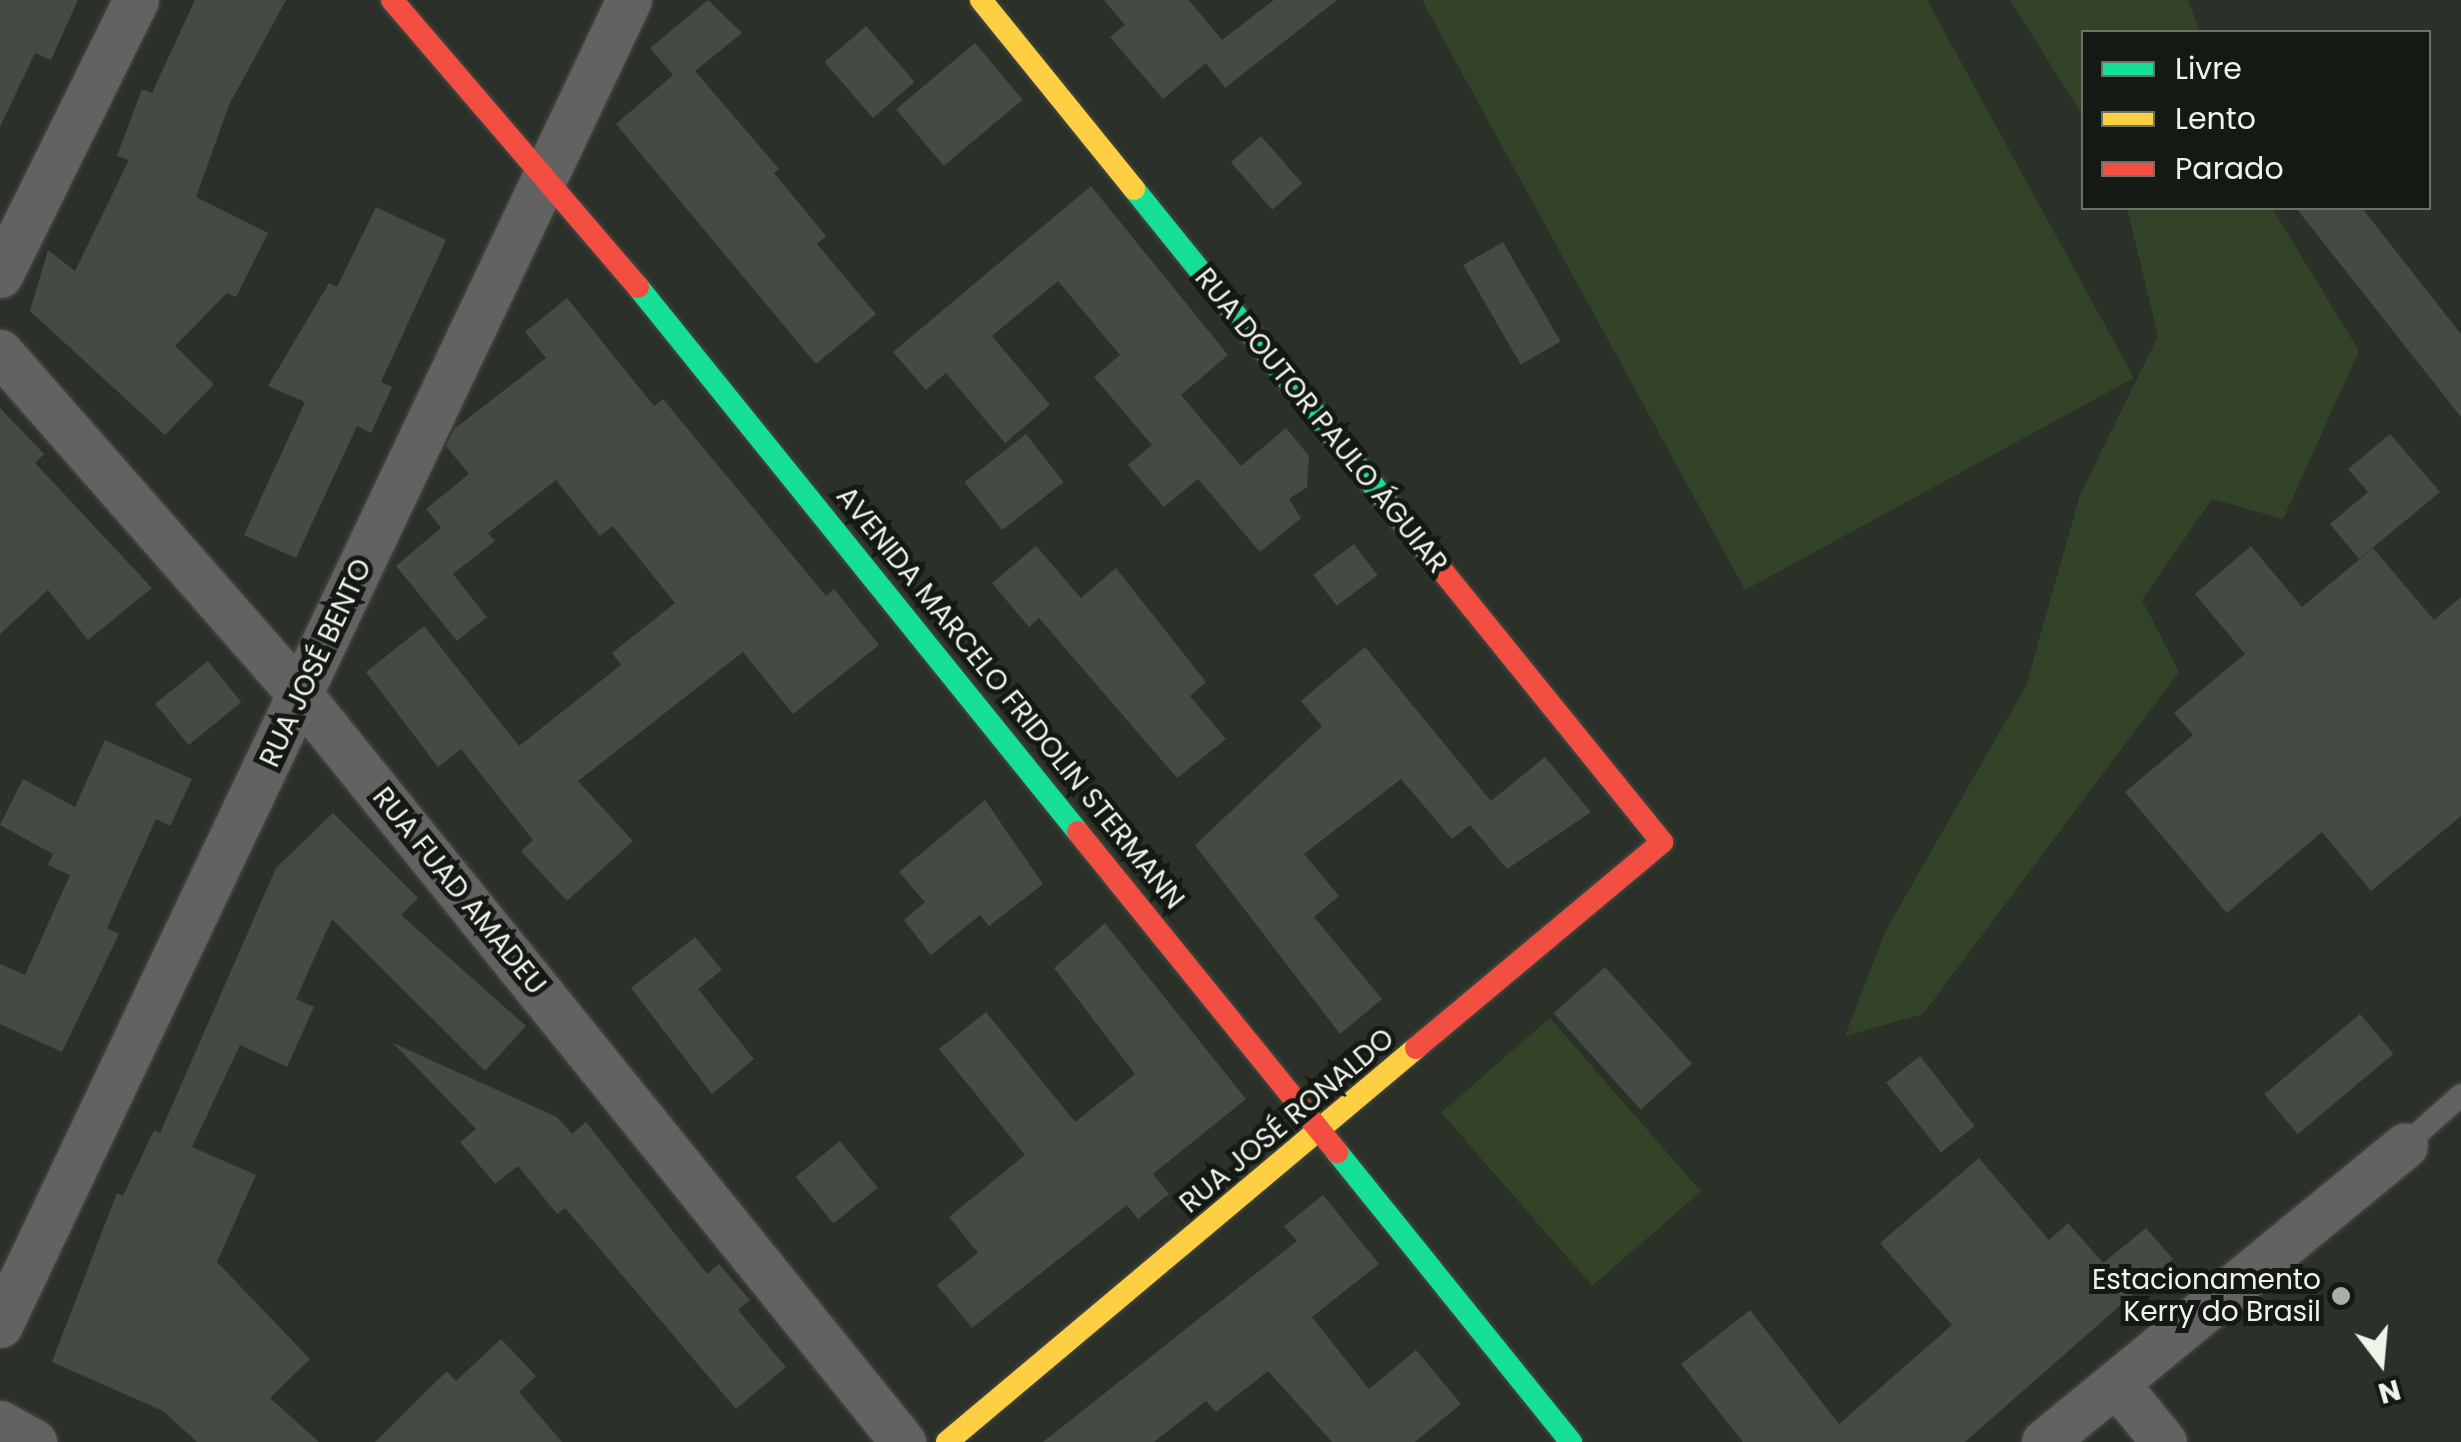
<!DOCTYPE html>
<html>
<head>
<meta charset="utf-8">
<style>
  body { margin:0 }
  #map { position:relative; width:2461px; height:1442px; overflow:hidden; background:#2b3028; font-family:Poppins,sans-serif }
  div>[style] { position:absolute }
  .green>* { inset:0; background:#334328; transform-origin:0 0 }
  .building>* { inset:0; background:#464a44; transform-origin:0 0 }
  .roads { filter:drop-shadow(0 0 2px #464b44) drop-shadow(0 0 2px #464b44) }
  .lane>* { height:22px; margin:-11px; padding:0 11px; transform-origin:11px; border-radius:11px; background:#636162 }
  .street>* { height:45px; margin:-22.5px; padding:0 22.5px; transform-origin:22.5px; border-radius:22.5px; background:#636162 }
  .fast>* { height:22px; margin:-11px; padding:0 11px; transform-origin:11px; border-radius:11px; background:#16e098 }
  .slow>* { height:22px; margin:-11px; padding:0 11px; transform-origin:11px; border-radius:11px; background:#ffcf43 }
  .jam>* { height:22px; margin:-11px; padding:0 11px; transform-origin:11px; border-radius:11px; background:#f24e42 }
  .dots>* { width:28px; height:28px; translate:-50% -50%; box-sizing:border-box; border:5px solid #151913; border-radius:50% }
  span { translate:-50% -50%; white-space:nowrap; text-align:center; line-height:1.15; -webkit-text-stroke:10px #151913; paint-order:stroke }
  .street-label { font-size:28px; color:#eef4ea }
  .poi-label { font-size:28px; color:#eef4ea }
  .right { translate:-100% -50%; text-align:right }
  .legend { position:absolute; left:2081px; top:30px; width:350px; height:180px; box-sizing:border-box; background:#151913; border:2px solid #6c7169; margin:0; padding:12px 18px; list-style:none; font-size:30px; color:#eef4ea }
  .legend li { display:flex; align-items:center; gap:20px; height:50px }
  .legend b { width:50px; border:2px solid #6c7169 }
  .north { position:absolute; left:2331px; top:1312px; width:100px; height:100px; -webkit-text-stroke:8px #151913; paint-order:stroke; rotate:164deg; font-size:28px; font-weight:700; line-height:40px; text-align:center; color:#eef4ea }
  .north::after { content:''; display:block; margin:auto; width:35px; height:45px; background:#eef4ea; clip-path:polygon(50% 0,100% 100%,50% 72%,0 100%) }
</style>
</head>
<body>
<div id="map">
  <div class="green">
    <i style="clip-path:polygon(1422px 0,1927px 0,2134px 378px,1745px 590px)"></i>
    <i style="clip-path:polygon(2010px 0,2188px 0,2200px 32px,2084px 32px,2083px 116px)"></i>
    <i style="clip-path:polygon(2127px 208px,2272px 208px,2359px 351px,2283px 519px,2212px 499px,2142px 600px,2179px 672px,1923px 1014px,1845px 1036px,1885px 932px,2026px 686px,2080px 495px,2158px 336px)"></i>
    <i style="left:1550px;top:1018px;width:230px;height:144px;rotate:49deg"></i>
  </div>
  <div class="building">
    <i style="clip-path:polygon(0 0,78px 0,51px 60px,35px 53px,0 127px)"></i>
    <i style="clip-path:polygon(195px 0,286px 0,229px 105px,196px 197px,268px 233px,236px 297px,227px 293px,175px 346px,214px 384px,165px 435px,30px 311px,48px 250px,75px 271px,129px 160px,117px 156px,142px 89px,152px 93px)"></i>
    <i style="clip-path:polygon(708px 0,742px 33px,695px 71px,779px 169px,774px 173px,826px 236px,817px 244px,876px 314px,816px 364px,616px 124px,673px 75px,650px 48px)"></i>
    <i style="clip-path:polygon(1104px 0,1189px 0,1222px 40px,1274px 0,1337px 0,1225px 88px,1206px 63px,1163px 99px,1110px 37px,1125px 25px)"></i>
    <i style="left:866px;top:26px;width:74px;height:55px;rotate:49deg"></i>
    <i style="left:975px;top:43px;width:74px;height:103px;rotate:50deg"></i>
    <i style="left:1261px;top:136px;width:63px;height:40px;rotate:49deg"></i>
    <i style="clip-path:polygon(1091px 186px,1228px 355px,1181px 395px,1241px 466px,1286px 428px,1309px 456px,1307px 487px,1289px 499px,1301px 518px,1260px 552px,1198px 479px,1164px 507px,1128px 465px,1152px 445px,1094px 377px,1120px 355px,1058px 281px,992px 336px,1050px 405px,1005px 443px,946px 373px,926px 390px,893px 352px)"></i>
    <i style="clip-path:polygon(376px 207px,446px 240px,381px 382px,392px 387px,371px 433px,357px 426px,296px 558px,244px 535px,305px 402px,268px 386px,329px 283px,337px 287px)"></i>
    <i style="clip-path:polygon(2296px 208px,2362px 208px,2461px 334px,2461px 417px)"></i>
    <i style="left:1503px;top:242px;width:115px;height:46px;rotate:60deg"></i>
    <i style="clip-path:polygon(567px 298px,654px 406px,663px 399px,826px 596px,834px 589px,879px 645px,793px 714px,743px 652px,578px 781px,633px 841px,567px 901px,521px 851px,533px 840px,461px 749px,438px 767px,366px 672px,424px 626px,519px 746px,621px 665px,612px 653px,675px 603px,613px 526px,600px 536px,556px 480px,488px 533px,495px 541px,453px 574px,487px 617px,457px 641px,396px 566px,441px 528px,426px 509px,469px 474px,446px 446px,454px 429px,546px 358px,525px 332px)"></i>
    <i style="clip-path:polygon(0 408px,44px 454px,35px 463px,152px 588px,88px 640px,48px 590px,0 634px)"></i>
    <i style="left:1026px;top:434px;width:61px;height:78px;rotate:52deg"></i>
    <i style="clip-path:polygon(2390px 434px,2440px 492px,2359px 559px,2330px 524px,2368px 492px,2348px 469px)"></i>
    <i style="left:1354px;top:544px;width:39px;height:51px;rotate:53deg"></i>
    <i style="clip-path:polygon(1036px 546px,1081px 598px,1116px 568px,1206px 682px,1190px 696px,1226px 739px,1177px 778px,1039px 618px,1029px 627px,992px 583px)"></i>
    <i style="clip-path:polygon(2251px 546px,2302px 607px,2373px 548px,2434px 620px,2461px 597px,2461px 816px,2371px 891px,2322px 832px,2227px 913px,2125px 792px,2193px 735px,2174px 713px,2245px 654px,2195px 594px)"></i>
    <i style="clip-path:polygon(1365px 647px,1491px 801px,1545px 757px,1591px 812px,1507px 869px,1470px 825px,1452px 839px,1401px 779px,1304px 854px,1339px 896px,1314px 917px,1382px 999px,1340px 1034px,1195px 845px,1322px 726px,1301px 701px)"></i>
    <i style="left:208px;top:661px;width:53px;height:68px;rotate:51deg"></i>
    <i style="clip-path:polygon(105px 740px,192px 779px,170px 826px,156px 819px,107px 928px,119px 934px,62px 1052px,0 1024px,0 964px,25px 975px,70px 875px,48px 865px,53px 854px,0 825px,23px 779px,75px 807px)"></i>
    <i style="clip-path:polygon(985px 800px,1043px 884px,989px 926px,980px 915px,931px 955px,904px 920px,925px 902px,899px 872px)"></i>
    <i style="clip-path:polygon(333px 813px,418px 898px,401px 915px,526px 1026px,485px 1071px,332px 919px,296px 999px,314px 1007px,287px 1067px,240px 1045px,192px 1147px,256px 1175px,217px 1262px,310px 1359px,270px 1398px,319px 1442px,197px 1442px,163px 1411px,52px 1362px,117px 1193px,123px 1196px,154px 1130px,160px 1133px,276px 868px)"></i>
    <i style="clip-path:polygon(1105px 923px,1246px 1099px,1153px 1174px,1169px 1194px,1138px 1219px,1127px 1205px,972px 1328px,937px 1285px,978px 1253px,949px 1217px,1025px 1155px,939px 1049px,986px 1012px,1075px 1122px,1135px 1074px,1054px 968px)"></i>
    <i style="clip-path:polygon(695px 937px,722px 970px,698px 989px,754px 1059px,712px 1094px,631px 988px)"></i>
    <i style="left:1605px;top:967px;width:130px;height:69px;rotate:48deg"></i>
    <i style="left:2360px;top:1014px;width:52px;height:125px;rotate:50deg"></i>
    <i style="clip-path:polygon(393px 1043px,557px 1117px,572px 1134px,586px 1122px,707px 1274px,719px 1264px,750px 1300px,738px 1310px,786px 1367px,736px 1409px,565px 1208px,557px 1214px,518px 1166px,495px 1184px,460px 1142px,476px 1129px)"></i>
    <i style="left:1920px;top:1056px;width:89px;height:43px;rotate:52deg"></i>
    <i style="left:840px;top:1141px;width:60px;height:57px;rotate:51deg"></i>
    <i style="clip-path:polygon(1979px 1158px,2049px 1240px,2068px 1223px,2103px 1263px,2146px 1228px,2173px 1259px,1965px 1442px,1743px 1442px,1681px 1364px,1750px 1310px,1839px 1424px,1952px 1325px,1880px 1243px)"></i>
    <i style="clip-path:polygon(1323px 1195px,1379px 1264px,1312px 1317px,1369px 1389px,1416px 1350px,1461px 1404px,1415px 1442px,1332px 1442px,1268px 1371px,1216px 1412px,1206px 1401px,1154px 1442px,1043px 1442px,1297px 1241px,1284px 1226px)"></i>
    <i style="clip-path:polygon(501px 1339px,536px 1376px,519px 1392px,562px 1442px,375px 1442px,447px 1371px,456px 1381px)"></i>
  </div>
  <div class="roads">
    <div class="lane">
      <i style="left:2405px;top:1145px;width:75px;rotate:-41.8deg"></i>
    </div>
    <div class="street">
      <i style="left:0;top:275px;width:307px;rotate:-63.7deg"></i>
      <i style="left:0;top:352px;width:457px;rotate:48.8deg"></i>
      <i style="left:301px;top:696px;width:959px;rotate:51.1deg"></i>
      <i style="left:0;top:1325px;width:1467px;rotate:-64.61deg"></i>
      <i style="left:2116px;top:1383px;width:76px;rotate:50.9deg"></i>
      <i style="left:0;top:1423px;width:39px;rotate:29deg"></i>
      <i style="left:2044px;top:1442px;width:467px;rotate:-39.4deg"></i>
    </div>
    <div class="fast">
      <i style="left:1134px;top:189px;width:465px;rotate:51.1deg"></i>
      <i style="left:638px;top:287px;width:700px;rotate:51.08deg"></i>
      <i style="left:1337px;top:1152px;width:373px;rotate:51.1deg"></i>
    </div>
    <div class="slow">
      <i style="left:981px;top:0;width:243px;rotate:51deg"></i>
      <i style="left:947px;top:1442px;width:613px;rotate:-40.03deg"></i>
    </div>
    <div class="jam">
      <i style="left:392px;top:0;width:378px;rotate:49.4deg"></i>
      <i style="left:1078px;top:832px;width:412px;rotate:51deg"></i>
      <i style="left:1416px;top:1048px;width:321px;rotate:-39.9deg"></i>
      <i style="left:1662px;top:842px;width:375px;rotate:-129deg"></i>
    </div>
  </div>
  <div class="dots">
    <i style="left:2341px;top:1296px;background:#aaafa6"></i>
  </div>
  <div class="street-label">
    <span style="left:1321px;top:421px;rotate:51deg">RUA DOUTOR PAULO ÁGUIAR</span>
    <span style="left:316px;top:663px;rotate:-65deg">RUA JOSÉ BENTO</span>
    <span style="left:1010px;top:698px;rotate:51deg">AVENIDA MARCELO FRIDOLIN STERMANN</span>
    <span style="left:459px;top:891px;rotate:51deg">RUA FUAD AMADEU</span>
    <span style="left:1287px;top:1121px;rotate:-40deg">RUA JOSÉ RONALDO</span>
  </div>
  <div class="poi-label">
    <span class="right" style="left:2321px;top:1296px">Estacionamento<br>Kerry do Brasil</span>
  </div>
  <ul class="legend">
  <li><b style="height:12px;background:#16e098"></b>Livre</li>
  <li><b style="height:12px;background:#ffcf43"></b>Lento</li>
  <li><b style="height:12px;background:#f24e42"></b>Parado</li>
  </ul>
  <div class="north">N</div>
</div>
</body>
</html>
